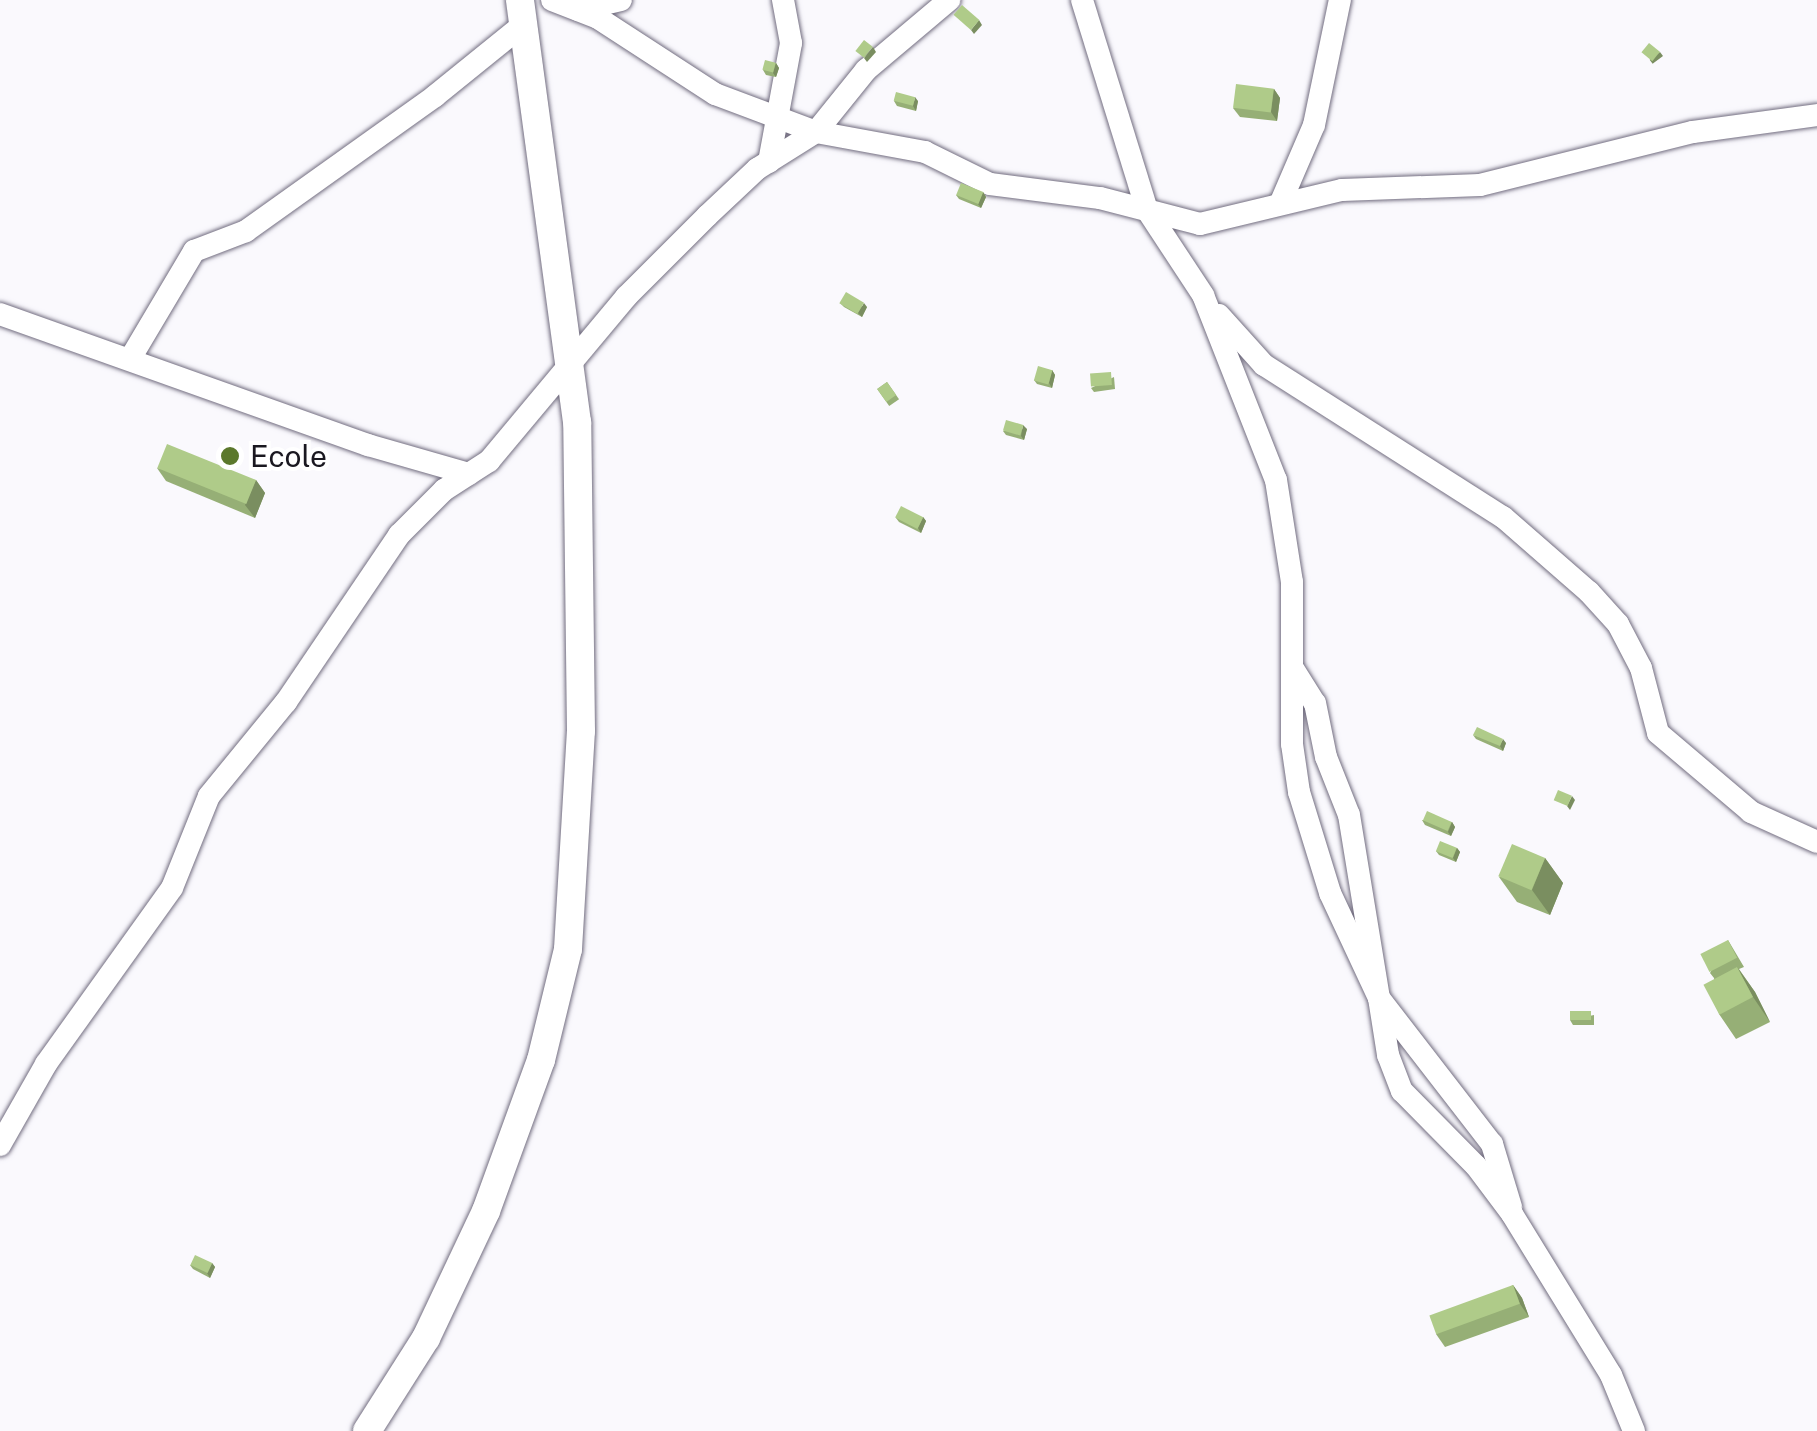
<!DOCTYPE html>
<html>
<head>
<meta charset="utf-8">
<style>
  body { margin:0 }
  #map { position:relative; width:1817px; height:1431px; overflow:hidden; background:#faf9fd; font-family:"Public Sans",sans-serif }
  div>[style] { position:absolute }
  .roads { filter:drop-shadow(0 0 2px #726d80) drop-shadow(0 0 2px #726d80) }
  .minor>* { height:22px; margin:-11px; padding:0 11px; transform-origin:11px; border-radius:11px; background:#fff }
  .tertiary>* { height:28px; margin:-14px; padding:0 14px; transform-origin:14px; border-radius:14px; background:#fff }
  .wall>* { inset:0; background:#96af76; transform-origin:0 0 }
  .shaded-wall>* { inset:0; background:#7a8e60; transform-origin:0 0 }
  .building>* { inset:0; background:#afcb89; transform-origin:0 0 }
  .dots>* { width:28px; height:28px; translate:-50% -50%; box-sizing:border-box; border:5px solid #fff; border-radius:50% }
  span { translate:-50% -50%; white-space:nowrap; text-align:center; line-height:1.15; -webkit-text-stroke:8px #fff; paint-order:stroke }
  .poi-label { font-size:30px; color:#1a1820 }
  .left { translate:0 -50%; text-align:left }
</style>
</head>
<body>
<div id="map">
  <div class="roads">
    <div class="minor">
      <i style="left:552px;top:0;width:49px;rotate:21.4deg"></i>
      <i style="left:598px;top:18px;width:140px;rotate:33deg"></i>
      <i style="left:715px;top:94px;width:108px;rotate:20.6deg"></i>
      <i style="left:816px;top:132px;width:111px;rotate:10.4deg"></i>
      <i style="left:925px;top:152px;width:72px;rotate:26.2deg"></i>
      <i style="left:990px;top:184px;width:111px;rotate:7.3deg"></i>
      <i style="left:1100px;top:198px;width:103px;rotate:14.6deg"></i>
      <i style="left:1200px;top:224px;width:146px;rotate:-13.5deg"></i>
      <i style="left:1342px;top:190px;width:138px;rotate:-2.1deg"></i>
      <i style="left:1480px;top:185px;width:219px;rotate:-14deg"></i>
      <i style="left:1693px;top:132px;width:125px;rotate:-7.8deg"></i>
      <i style="left:1082px;top:0;width:220px;rotate:72.8deg"></i>
      <i style="left:1147px;top:210px;width:102px;rotate:56.6deg"></i>
      <i style="left:1203px;top:295px;width:199px;rotate:68.5deg"></i>
      <i style="left:1276px;top:480px;width:103px;rotate:81.1deg"></i>
      <i style="left:1292px;top:582px;width:162px;rotate:90deg"></i>
      <i style="left:1292px;top:744px;width:49px;rotate:81.7deg"></i>
      <i style="left:1299px;top:792px;width:106px;rotate:72.9deg"></i>
      <i style="left:1330px;top:893px;width:116px;rotate:65deg"></i>
      <i style="left:1379px;top:998px;width:58px;rotate:81deg"></i>
      <i style="left:1388px;top:1055px;width:39px;rotate:69deg"></i>
      <i style="left:1402px;top:1091px;width:105px;rotate:45.4deg"></i>
      <i style="left:1476px;top:1166px;width:60px;rotate:53.1deg"></i>
      <i style="left:1512px;top:1214px;width:189px;rotate:58.4deg"></i>
      <i style="left:1611px;top:1375px;width:61px;rotate:67.7deg"></i>
      <i style="left:578px;top:10px;width:44px;rotate:-13.1deg"></i>
      <i style="left:769px;top:162px;width:121px;rotate:-79.5deg"></i>
      <i style="left:791px;top:43px;width:44px;rotate:-100.5deg"></i>
      <i style="left:1280px;top:204px;width:86px;rotate:-66.7deg"></i>
      <i style="left:1314px;top:125px;width:128px;rotate:-78.3deg"></i>
      <i style="left:0;top:314px;width:391px;rotate:19.6deg"></i>
      <i style="left:368px;top:445px;width:105px;rotate:16deg"></i>
      <i style="left:1219px;top:315px;width:67px;rotate:48deg"></i>
      <i style="left:1264px;top:365px;width:283px;rotate:32.5deg"></i>
      <i style="left:1503px;top:517px;width:114px;rotate:41.1deg"></i>
      <i style="left:1589px;top:592px;width:43px;rotate:47.8deg"></i>
      <i style="left:1618px;top:624px;width:50px;rotate:62.4deg"></i>
      <i style="left:1641px;top:668px;width:67px;rotate:75.3deg"></i>
      <i style="left:1658px;top:733px;width:122px;rotate:40.3deg"></i>
      <i style="left:1751px;top:812px;width:72px;rotate:24.4deg"></i>
      <i style="left:130px;top:359px;width:126px;rotate:-59.3deg"></i>
      <i style="left:194px;top:251px;width:56px;rotate:-21deg"></i>
      <i style="left:246px;top:231px;width:232px;rotate:-35.5deg"></i>
      <i style="left:435px;top:96px;width:114px;rotate:-39deg"></i>
      <i style="left:1294px;top:670px;width:39px;rotate:58deg"></i>
      <i style="left:1315px;top:703px;width:55px;rotate:78.5deg"></i>
      <i style="left:1326px;top:757px;width:62px;rotate:68.4deg"></i>
      <i style="left:1349px;top:815px;width:185px;rotate:80.7deg"></i>
      <i style="left:1379px;top:998px;width:185px;rotate:52.3deg"></i>
      <i style="left:1492px;top:1144px;width:66px;rotate:73.2deg"></i>
      <i style="left:0;top:1145px;width:93px;rotate:-60.4deg"></i>
      <i style="left:46px;top:1064px;width:216px;rotate:-54.4deg"></i>
      <i style="left:172px;top:888px;width:99px;rotate:-68.1deg"></i>
      <i style="left:209px;top:796px;width:122px;rotate:-50.7deg"></i>
      <i style="left:286px;top:702px;width:202px;rotate:-55.9deg"></i>
      <i style="left:399px;top:535px;width:64px;rotate:-45deg"></i>
      <i style="left:444px;top:490px;width:54px;rotate:-32.8deg"></i>
      <i style="left:489px;top:461px;width:214px;rotate:-50.1deg"></i>
      <i style="left:626px;top:297px;width:115px;rotate:-45deg"></i>
      <i style="left:707px;top:216px;width:69px;rotate:-43.2deg"></i>
      <i style="left:757px;top:169px;width:70px;rotate:-32.1deg"></i>
      <i style="left:816px;top:132px;width:80px;rotate:-51.1deg"></i>
      <i style="left:866px;top:70px;width:109px;rotate:-40.1deg"></i>
    </div>
    <div class="tertiary">
      <i style="left:367px;top:1431px;width:110px;rotate:-57.6deg"></i>
      <i style="left:426px;top:1338px;width:140px;rotate:-64.7deg"></i>
      <i style="left:486px;top:1211px;width:161px;rotate:-70deg"></i>
      <i style="left:541px;top:1060px;width:114px;rotate:-76.3deg"></i>
      <i style="left:568px;top:949px;width:218px;rotate:-86.6deg"></i>
      <i style="left:581px;top:731px;width:309px;rotate:-90.7deg"></i>
      <i style="left:577px;top:422px;width:426px;rotate:-97.7deg"></i>
    </div>
  </div>
  <div class="wall">
    <i style="clip-path:polygon(776px 63px,779px 68px,776px 77px,766px 75px,763px 70px)"></i>
    <i style="clip-path:polygon(1274px 89px,1280px 98px,1277px 121px,1240px 117px,1233px 108px)"></i>
    <i style="clip-path:polygon(894px 101px,918px 101px,916px 111px,897px 106px)"></i>
    <i style="clip-path:polygon(983px 192px,986px 197px,981px 208px,959px 199px,956px 195px)"></i>
    <i style="clip-path:polygon(840px 303px,867px 307px,862px 317px,844px 307px)"></i>
    <i style="clip-path:polygon(1052px 370px,1055px 375px,1052px 388px,1037px 384px,1034px 380px)"></i>
    <i style="clip-path:polygon(1114px 377px,1115px 389px,1094px 392px,1091px 388px)"></i>
    <i style="left:887px;top:382px;width:21px;height:12px;rotate:55deg"></i>
    <i style="clip-path:polygon(1027px 429px,1024px 440px,1006px 435px,1003px 431px)"></i>
    <i style="clip-path:polygon(157px 468px,256px 480px,265px 493px,255px 518px,166px 481px)"></i>
    <i style="clip-path:polygon(923px 517px,926px 521px,921px 533px,899px 522px,896px 518px)"></i>
    <i style="clip-path:polygon(1473px 735px,1506px 743px,1503px 751px,1476px 739px)"></i>
    <i style="clip-path:polygon(1422px 820px,1452px 822px,1455px 827px,1451px 836px,1425px 825px)"></i>
    <i style="clip-path:polygon(1457px 848px,1460px 852px,1456px 862px,1439px 855px,1436px 851px)"></i>
    <i style="clip-path:polygon(1545px 858px,1563px 883px,1550px 915px,1517px 902px,1499px 877px)"></i>
    <i style="clip-path:polygon(1728px 940px,1744px 967px,1739px 969px,1755px 992px,1770px 1022px,1736px 1039px,1719px 1014px,1714px 978px,1710px 973px)"></i>
    <i style="clip-path:polygon(1594px 1015px,1594px 1025px,1573px 1025px,1570px 1020px)"></i>
    <i style="clip-path:polygon(212px 1263px,215px 1267px,210px 1278px,193px 1269px,190px 1265px)"></i>
    <i style="clip-path:polygon(1513px 1285px,1522px 1298px,1529px 1317px,1445px 1347px,1436px 1334px)"></i>
  </div>
  <div class="shaded-wall">
    <i style="clip-path:polygon(979px 20px,982px 25px,974px 34px,971px 30px)"></i>
    <i style="clip-path:polygon(873px 47px,876px 52px,867px 62px,864px 58px)"></i>
    <i style="left:1660px;top:52px;width:5px;height:13px;rotate:53deg"></i>
    <i style="clip-path:polygon(776px 63px,779px 68px,776px 77px,773px 73px)"></i>
    <i style="clip-path:polygon(1274px 89px,1280px 98px,1277px 121px,1271px 112px)"></i>
    <i style="clip-path:polygon(915px 97px,918px 101px,916px 111px,913px 106px)"></i>
    <i style="clip-path:polygon(983px 192px,986px 197px,981px 208px,978px 204px)"></i>
    <i style="clip-path:polygon(864px 303px,867px 307px,862px 317px,858px 313px)"></i>
    <i style="clip-path:polygon(1052px 370px,1055px 375px,1052px 388px,1049px 383px)"></i>
    <i style="clip-path:polygon(1023px 425px,1027px 429px,1024px 440px,1021px 436px)"></i>
    <i style="clip-path:polygon(256px 480px,265px 493px,255px 518px,245px 505px)"></i>
    <i style="clip-path:polygon(923px 517px,926px 521px,921px 533px,918px 528px)"></i>
    <i style="clip-path:polygon(1503px 739px,1506px 743px,1503px 751px,1500px 746px)"></i>
    <i style="clip-path:polygon(1572px 796px,1575px 800px,1570px 810px,1567px 806px)"></i>
    <i style="clip-path:polygon(1452px 822px,1455px 827px,1451px 836px,1448px 832px)"></i>
    <i style="clip-path:polygon(1457px 848px,1460px 852px,1456px 862px,1453px 858px)"></i>
    <i style="clip-path:polygon(1545px 858px,1563px 883px,1550px 915px,1532px 890px)"></i>
    <i style="clip-path:polygon(1737px 967px,1755px 992px,1770px 1022px,1753px 997px)"></i>
    <i style="clip-path:polygon(212px 1263px,215px 1267px,210px 1278px,207px 1273px)"></i>
    <i style="clip-path:polygon(1513px 1285px,1522px 1298px,1529px 1317px,1520px 1304px)"></i>
  </div>
  <div class="building">
    <i style="left:962px;top:5px;width:23px;height:13px;rotate:41deg"></i>
    <i style="left:864px;top:40px;width:11px;height:14px;rotate:38deg"></i>
    <i style="left:1649px;top:43px;width:14px;height:12px;rotate:39deg"></i>
    <i style="left:765px;top:60px;width:11px;height:10px;rotate:15deg"></i>
    <i style="left:1236px;top:84px;width:38px;height:24px;rotate:7deg"></i>
    <i style="left:896px;top:92px;width:20px;height:9px;rotate:15deg"></i>
    <i style="left:961px;top:183px;width:24px;height:13px;rotate:22deg"></i>
    <i style="left:846px;top:292px;width:21px;height:13px;rotate:31deg"></i>
    <i style="left:1038px;top:366px;width:15px;height:15px;rotate:16deg"></i>
    <i style="left:1111px;top:372px;width:13px;height:21px;rotate:86deg"></i>
    <i style="left:887px;top:382px;width:16px;height:12px;rotate:55deg"></i>
    <i style="left:1006px;top:420px;width:18px;height:11px;rotate:16deg"></i>
    <i style="left:167px;top:444px;width:96px;height:26px;rotate:22deg"></i>
    <i style="left:901px;top:506px;width:25px;height:13px;rotate:27deg"></i>
    <i style="clip-path:polygon(1477px 727px,1503px 739px,1500px 746px,1473px 735px)"></i>
    <i style="left:1558px;top:790px;width:15px;height:11px;rotate:23deg"></i>
    <i style="left:1427px;top:811px;width:27px;height:10px;rotate:24deg"></i>
    <i style="left:1440px;top:841px;width:18px;height:11px;rotate:22deg"></i>
    <i style="left:1512px;top:844px;width:36px;height:35px;rotate:23deg"></i>
    <i style="left:1728px;top:940px;width:20px;height:31px;rotate:63deg"></i>
    <i style="left:1737px;top:967px;width:34px;height:38px;rotate:62deg"></i>
    <i style="left:1570px;top:1011px;width:21px;height:9px"></i>
    <i style="left:195px;top:1255px;width:19px;height:11px;rotate:25deg"></i>
    <i style="left:1513px;top:1285px;width:20px;height:89px;rotate:70deg"></i>
  </div>
  <div class="dots">
    <i style="left:230px;top:456px;background:#5b782c"></i>
  </div>
  <div class="poi-label">
    <span class="left" style="left:250px;top:456px">Ecole</span>
  </div>
</div>
</body>
</html>
